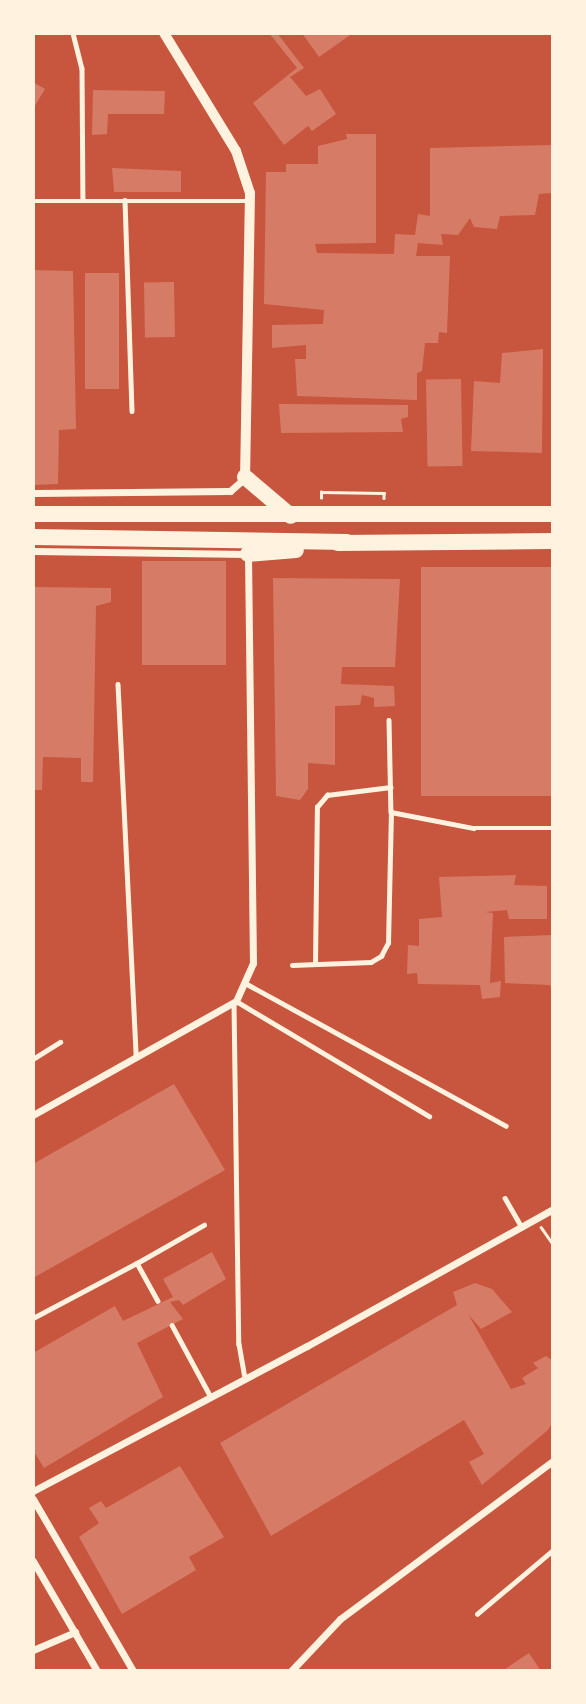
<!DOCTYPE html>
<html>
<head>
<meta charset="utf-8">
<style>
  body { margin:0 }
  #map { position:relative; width:586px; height:1704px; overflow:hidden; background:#c8553d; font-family:"Exo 2",sans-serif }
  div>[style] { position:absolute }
  .building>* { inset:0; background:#d67c66; transform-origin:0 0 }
  .path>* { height:2.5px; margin:-1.25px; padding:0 1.25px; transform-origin:1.25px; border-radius:1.25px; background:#fff3e0 }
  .service>* { height:4.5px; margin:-2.25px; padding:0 2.25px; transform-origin:2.25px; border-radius:2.25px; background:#fff3e0 }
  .minor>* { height:7px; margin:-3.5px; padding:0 3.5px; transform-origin:3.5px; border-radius:3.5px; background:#fff3e0 }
  .tertiary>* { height:10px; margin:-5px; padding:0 5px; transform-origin:5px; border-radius:5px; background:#fff3e0 }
  .motorway>* { height:16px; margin:-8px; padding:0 8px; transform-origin:8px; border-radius:8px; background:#fff3e0 }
  span { translate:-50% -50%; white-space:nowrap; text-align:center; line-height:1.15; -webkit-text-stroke:5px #fff3e0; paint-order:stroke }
  .frame { position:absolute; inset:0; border:35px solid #fff3e0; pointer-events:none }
</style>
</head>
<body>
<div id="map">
  <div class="building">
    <i style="clip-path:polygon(269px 33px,277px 33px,304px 68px,290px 77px,306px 96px,320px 89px,336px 114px,312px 131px,308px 126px,284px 145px,253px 103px,297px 68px)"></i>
    <i style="clip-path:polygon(302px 33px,353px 33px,319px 57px)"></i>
    <i style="clip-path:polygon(33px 82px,45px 89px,33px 109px)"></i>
    <i style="clip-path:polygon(93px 90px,165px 91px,164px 114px,108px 114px,107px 134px,92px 135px)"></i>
    <i style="clip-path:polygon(346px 134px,376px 134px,376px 243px,315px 244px,317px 253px,394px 254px,395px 234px,415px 235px,418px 214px,430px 216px,430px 148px,553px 145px,553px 193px,539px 194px,535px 215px,500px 216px,497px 229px,474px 227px,470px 218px,458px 235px,441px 234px,443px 245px,418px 243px,416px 256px,450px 256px,447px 333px,439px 332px,438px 343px,425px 343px,422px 371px,417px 373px,417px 400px,297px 396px,295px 359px,306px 359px,306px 345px,272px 348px,272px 325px,323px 324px,324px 310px,264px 304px,266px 172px,286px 172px,286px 164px,318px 164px,318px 146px,347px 139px)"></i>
    <i style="clip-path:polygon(112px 168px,181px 171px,181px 192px,114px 192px)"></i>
    <i style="clip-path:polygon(33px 270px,73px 271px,76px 429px,59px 430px,58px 484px,33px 485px)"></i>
    <i style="left:85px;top:273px;width:34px;height:116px"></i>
    <i style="left:174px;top:282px;width:55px;height:30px;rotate:89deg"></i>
    <i style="clip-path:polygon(543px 349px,542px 453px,471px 451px,474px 381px,500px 383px,502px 353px)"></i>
    <i style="left:461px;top:379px;width:87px;height:35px;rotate:89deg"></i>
    <i style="clip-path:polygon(279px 404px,408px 405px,408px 417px,401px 419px,403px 432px,281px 433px)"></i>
    <i style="left:142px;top:561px;width:84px;height:104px"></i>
    <i style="left:421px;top:567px;width:132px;height:229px"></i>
    <i style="clip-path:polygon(273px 578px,400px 579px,395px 667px,342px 667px,341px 684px,394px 686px,395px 706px,374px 707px,374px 698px,362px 695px,360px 705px,335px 706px,335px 765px,308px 763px,308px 789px,300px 800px,276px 796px)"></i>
    <i style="clip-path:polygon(33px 587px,111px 588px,111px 602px,96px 606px,93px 782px,81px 782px,81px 758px,43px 757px,42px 790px,33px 790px)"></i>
    <i style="clip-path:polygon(516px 875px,514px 885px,547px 886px,547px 919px,509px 919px,507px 910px,485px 912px,493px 913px,490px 983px,501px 981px,500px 997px,482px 999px,480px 985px,418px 984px,417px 973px,407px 974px,408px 945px,419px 946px,419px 919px,442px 917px,439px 877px)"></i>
    <i style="clip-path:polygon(552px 935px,553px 994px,550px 985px,505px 983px,504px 937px)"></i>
    <i style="clip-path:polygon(174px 1084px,225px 1170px,33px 1278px,33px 1164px)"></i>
    <i style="clip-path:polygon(212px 1252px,226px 1279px,183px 1305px,179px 1300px,170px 1302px,183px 1319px,137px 1343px,163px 1397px,44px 1468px,33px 1450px,33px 1353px,115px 1306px,123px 1321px,173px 1297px,163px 1279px)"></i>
    <i style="clip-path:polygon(475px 1283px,492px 1289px,512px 1312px,481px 1329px,468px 1314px,511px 1389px,526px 1384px,522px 1378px,538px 1368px,533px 1363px,546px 1356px,553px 1361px,553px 1421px,548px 1430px,482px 1485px,469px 1462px,484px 1454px,464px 1420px,271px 1536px,220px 1443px,457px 1305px,453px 1292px)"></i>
    <i style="clip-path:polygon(180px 1466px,224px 1537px,189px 1557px,196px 1570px,122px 1614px,79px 1537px,99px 1523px,89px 1508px,101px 1501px,106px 1508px)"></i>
    <i style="clip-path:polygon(529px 1653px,541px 1671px,502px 1671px)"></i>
  </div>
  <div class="path">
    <i style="left:321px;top:498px;width:6px;rotate:-90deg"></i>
    <i style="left:321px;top:492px;width:63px;rotate:0.9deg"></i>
    <i style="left:384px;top:493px;width:5px;rotate:90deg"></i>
    <i style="left:541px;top:1227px;width:21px;rotate:55deg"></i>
  </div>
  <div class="service">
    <i style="left:73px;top:33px;width:36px;rotate:76deg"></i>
    <i style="left:82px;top:68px;width:132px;rotate:89.6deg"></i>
    <i style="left:125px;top:200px;width:211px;rotate:88.1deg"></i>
    <i style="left:33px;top:201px;width:216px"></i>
    <i style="left:118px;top:684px;width:373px;rotate:87.2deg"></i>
    <i style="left:389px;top:720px;width:92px;rotate:88.8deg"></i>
    <i style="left:391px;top:812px;width:84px;rotate:11deg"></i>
    <i style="left:473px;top:828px;width:80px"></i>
    <i style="left:315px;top:964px;width:157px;rotate:-89.3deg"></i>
    <i style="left:317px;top:807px;width:16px;rotate:-50deg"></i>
    <i style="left:327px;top:795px;width:64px;rotate:-7.2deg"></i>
    <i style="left:292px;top:965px;width:79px;rotate:-2.2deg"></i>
    <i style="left:371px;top:962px;width:12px;rotate:-31deg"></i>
    <i style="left:381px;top:956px;width:15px;rotate:-62deg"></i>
    <i style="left:388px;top:943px;width:131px;rotate:-88.7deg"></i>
    <i style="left:247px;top:984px;width:295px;rotate:28.7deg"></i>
    <i style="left:236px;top:1001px;width:225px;rotate:30.8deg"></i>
    <i style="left:234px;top:1003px;width:341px;rotate:89.2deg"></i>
    <i style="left:239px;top:1344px;width:36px;rotate:80deg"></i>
    <i style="left:33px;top:1059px;width:32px;rotate:-32deg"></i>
    <i style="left:505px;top:1198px;width:34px;rotate:60deg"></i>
    <i style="left:137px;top:1263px;width:77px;rotate:-29.6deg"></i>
    <i style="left:33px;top:1318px;width:118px;rotate:-27.9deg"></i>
    <i style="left:137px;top:1263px;width:43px;rotate:61.1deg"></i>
    <i style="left:172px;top:1325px;width:82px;rotate:61.6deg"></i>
    <i style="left:477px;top:1614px;width:99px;rotate:-40.1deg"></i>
  </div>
  <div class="minor">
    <i style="left:33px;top:493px;width:197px;rotate:-0.6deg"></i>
    <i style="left:230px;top:491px;width:20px;rotate:-41deg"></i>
    <i style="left:33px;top:551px;width:215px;rotate:0.8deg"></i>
    <i style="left:248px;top:554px;width:409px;rotate:89.3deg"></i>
    <i style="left:253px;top:963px;width:42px;rotate:114.1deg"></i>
    <i style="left:236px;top:1001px;width:233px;rotate:150.7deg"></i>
    <i style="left:33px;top:1491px;width:310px;rotate:-27.9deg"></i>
    <i style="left:307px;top:1346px;width:282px;rotate:-29.1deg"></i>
    <i style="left:33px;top:1499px;width:199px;rotate:59.8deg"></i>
    <i style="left:33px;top:1561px;width:127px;rotate:59.8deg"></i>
    <i style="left:33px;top:1650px;width:46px;rotate:-23.2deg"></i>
    <i style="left:291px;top:1671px;width:71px;rotate:-46.7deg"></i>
    <i style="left:340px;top:1619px;width:265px;rotate:-36.6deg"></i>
  </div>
  <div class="tertiary">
    <i style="left:164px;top:33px;width:138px;rotate:58.6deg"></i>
    <i style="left:236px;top:151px;width:44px;rotate:71.6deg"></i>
    <i style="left:250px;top:193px;width:284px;rotate:91deg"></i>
  </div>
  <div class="motorway">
    <i style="left:245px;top:477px;width:60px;rotate:40.3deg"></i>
    <i style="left:33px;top:514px;width:520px"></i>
    <i style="left:33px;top:537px;width:314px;rotate:0.9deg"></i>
    <i style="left:338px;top:543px;width:215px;rotate:-0.5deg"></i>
    <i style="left:248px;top:554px;width:48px;rotate:-4.8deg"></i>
  </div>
  <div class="frame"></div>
</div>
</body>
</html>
